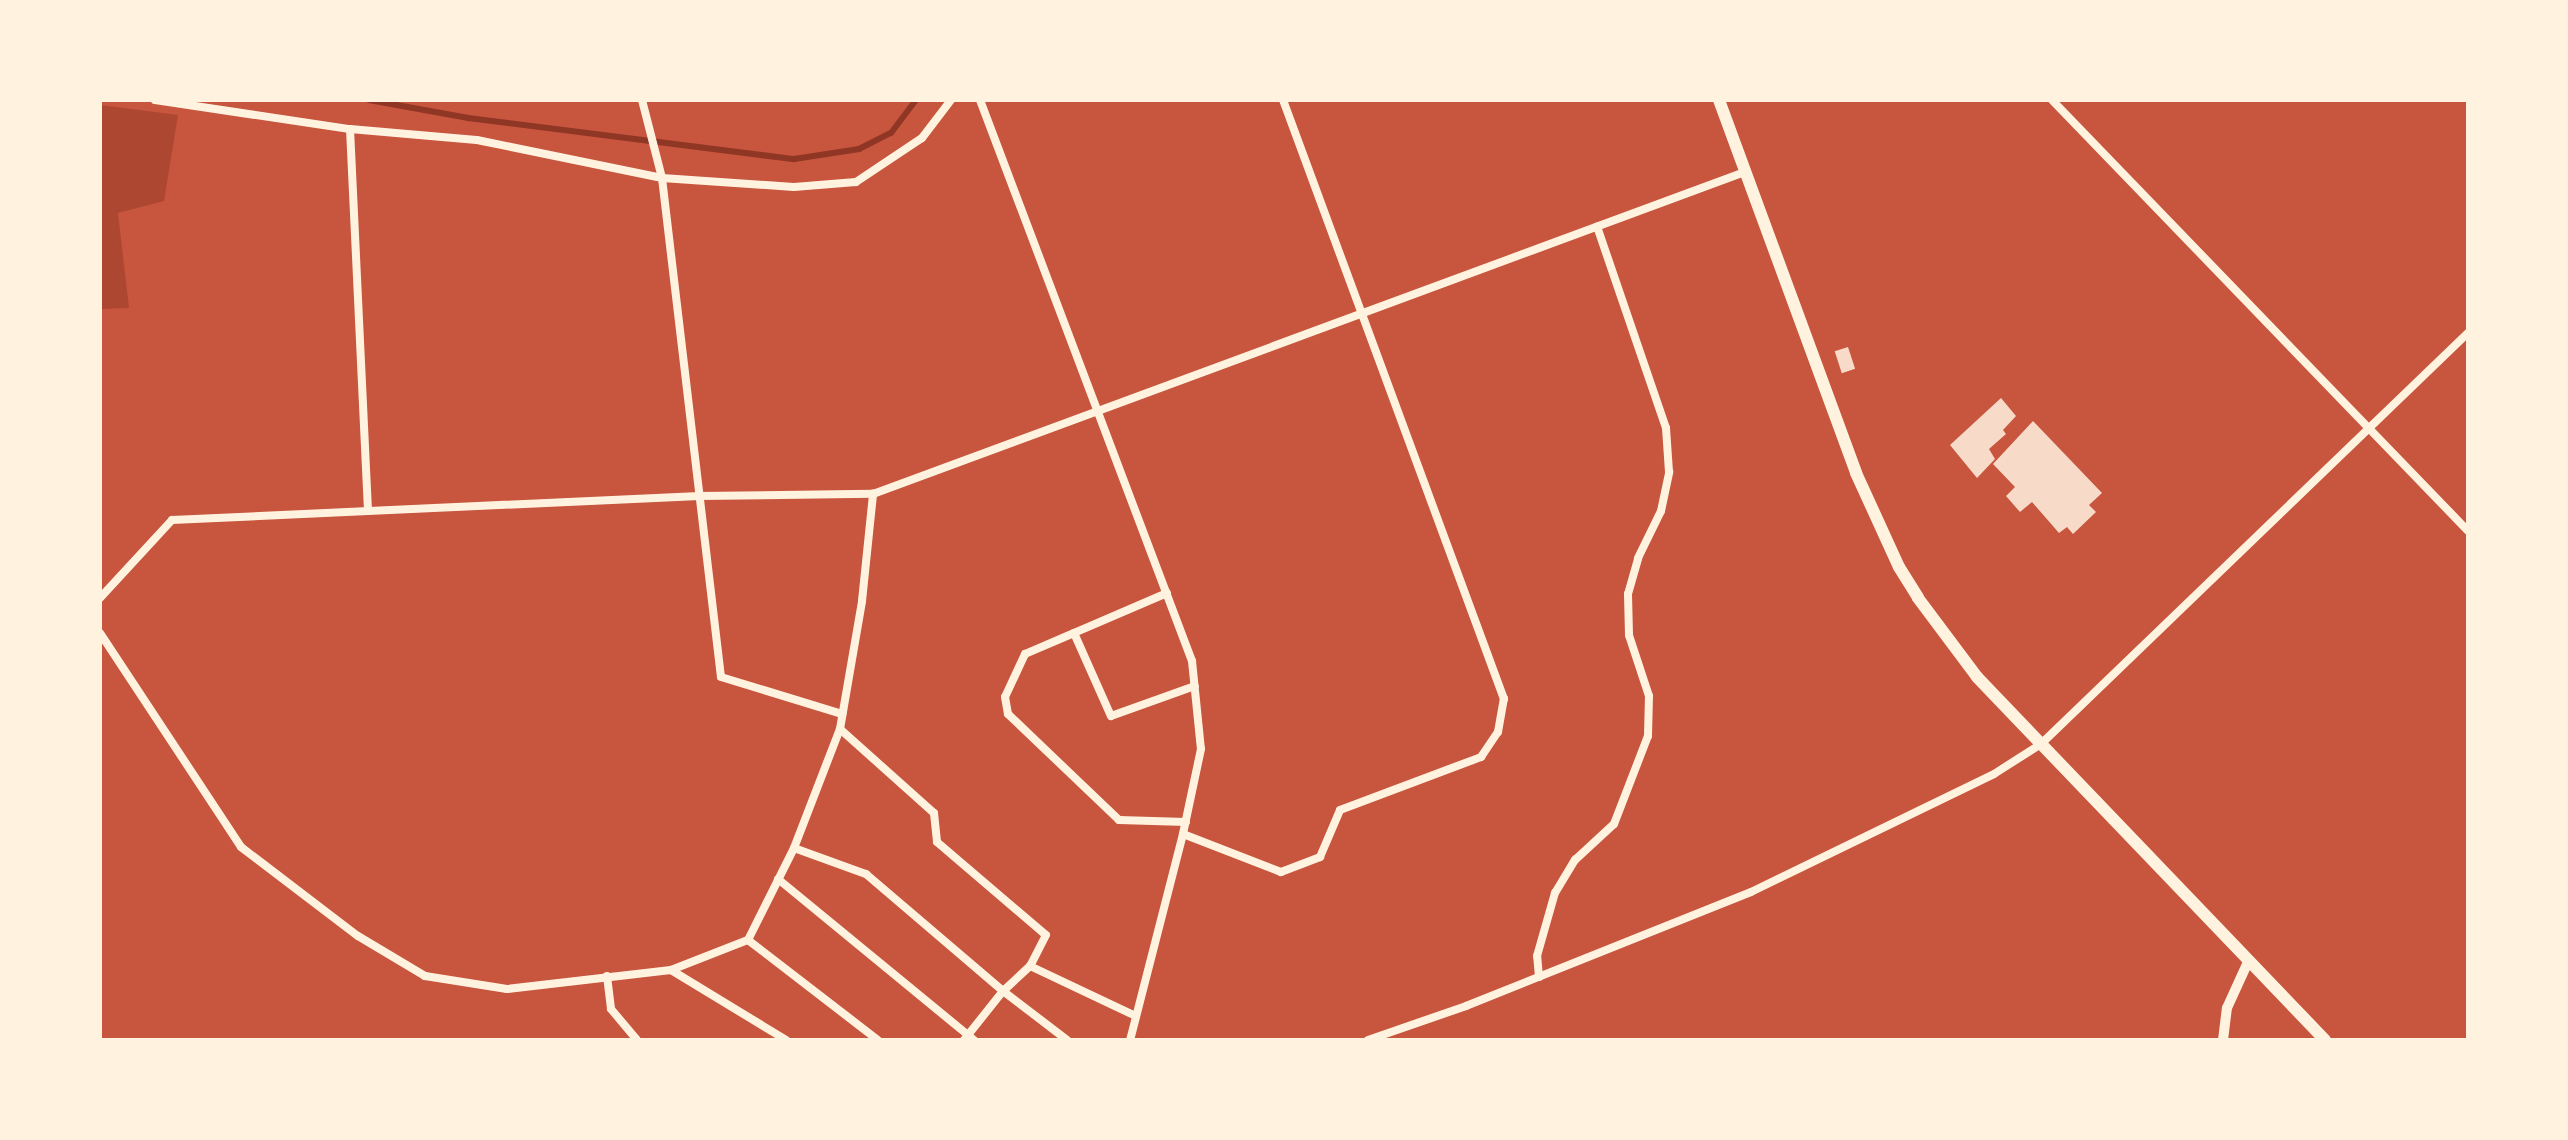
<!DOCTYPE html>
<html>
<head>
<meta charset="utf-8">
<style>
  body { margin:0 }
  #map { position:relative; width:2568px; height:1140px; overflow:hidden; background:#c8553d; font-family:Barlow,sans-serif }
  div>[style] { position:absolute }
  .green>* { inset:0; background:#ae4732 }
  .stream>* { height:6px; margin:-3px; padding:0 3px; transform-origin:3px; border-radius:3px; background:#8f3625 }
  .building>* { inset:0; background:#f7dbc8; transform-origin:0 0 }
  .minor>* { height:8px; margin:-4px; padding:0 4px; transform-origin:4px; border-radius:4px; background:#fff3e0 }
  .tertiary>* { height:10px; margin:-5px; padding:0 5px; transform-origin:5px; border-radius:5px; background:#fff3e0 }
  .secondary>* { height:12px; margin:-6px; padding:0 6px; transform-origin:6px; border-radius:6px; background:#fff3e0 }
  span { translate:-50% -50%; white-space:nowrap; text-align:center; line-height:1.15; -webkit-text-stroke:8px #fff3e0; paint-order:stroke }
  .frame { position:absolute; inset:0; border:102px solid #fff3e0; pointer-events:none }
</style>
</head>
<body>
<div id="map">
  <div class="green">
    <i style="clip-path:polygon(100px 105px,178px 115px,164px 201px,118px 213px,129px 308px,100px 309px)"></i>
  </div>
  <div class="stream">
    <i style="left:369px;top:100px;width:101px;rotate:10.3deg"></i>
    <i style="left:468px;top:118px;width:329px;rotate:7.2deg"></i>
    <i style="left:794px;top:159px;width:66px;rotate:-8.7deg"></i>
    <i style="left:859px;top:149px;width:36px;rotate:-27deg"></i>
    <i style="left:891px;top:133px;width:41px;rotate:-52.9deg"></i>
  </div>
  <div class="building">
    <i style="left:1848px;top:347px;width:23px;height:14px;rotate:72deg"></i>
    <i style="clip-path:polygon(2001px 398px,2016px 416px,2003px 430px,2006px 434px,1989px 449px,1995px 459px,1977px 478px,1950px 445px)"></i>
    <i style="clip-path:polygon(2033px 421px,2102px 493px,2089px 505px,2096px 512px,2073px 534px,2067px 527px,2059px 533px,2032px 502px,2020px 512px,2006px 496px,2015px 487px,1993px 464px)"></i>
  </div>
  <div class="minor">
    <i style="left:155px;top:100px;width:197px;rotate:8.5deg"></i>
    <i style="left:350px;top:129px;width:127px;rotate:5deg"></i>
    <i style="left:477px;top:140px;width:189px;rotate:11.6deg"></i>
    <i style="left:662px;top:178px;width:132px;rotate:3.9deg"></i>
    <i style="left:794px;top:187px;width:62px;rotate:-4.6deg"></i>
    <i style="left:856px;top:182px;width:79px;rotate:-33.7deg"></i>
    <i style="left:922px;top:138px;width:48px;rotate:-52.7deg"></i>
    <i style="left:642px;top:100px;width:81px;rotate:75.6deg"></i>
    <i style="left:662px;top:178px;width:502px;rotate:83.26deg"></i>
    <i style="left:721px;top:677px;width:127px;rotate:17deg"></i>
    <i style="left:980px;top:100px;width:600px;rotate:69.3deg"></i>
    <i style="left:1192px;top:661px;width:88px;rotate:84.2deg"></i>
    <i style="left:1201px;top:749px;width:87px;rotate:102deg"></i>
    <i style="left:1183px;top:834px;width:213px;rotate:104.4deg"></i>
    <i style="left:2052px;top:100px;width:599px;rotate:46.01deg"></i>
    <i style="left:350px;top:129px;width:382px;rotate:87.3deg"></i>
    <i style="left:1167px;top:593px;width:101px;rotate:156.7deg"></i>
    <i style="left:1074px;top:633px;width:91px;rotate:66deg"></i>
    <i style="left:1111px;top:716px;width:89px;rotate:-19.7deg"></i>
    <i style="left:100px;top:598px;width:106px;rotate:-47.3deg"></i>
    <i style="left:172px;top:520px;width:528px;rotate:-2.61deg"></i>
    <i style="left:699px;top:496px;width:174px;rotate:-0.7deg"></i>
    <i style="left:873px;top:494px;width:930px;rotate:-20.27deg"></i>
    <i style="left:100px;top:633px;width:256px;rotate:56.6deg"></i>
    <i style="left:241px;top:847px;width:147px;rotate:37.3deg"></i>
    <i style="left:358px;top:936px;width:78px;rotate:30.8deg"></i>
    <i style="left:425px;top:976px;width:83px;rotate:9deg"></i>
    <i style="left:507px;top:989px;width:165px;rotate:-6.6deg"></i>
    <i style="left:671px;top:970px;width:83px;rotate:-21.3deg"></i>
    <i style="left:748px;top:940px;width:103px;rotate:-63.4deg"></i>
    <i style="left:794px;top:848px;width:128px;rotate:-68.9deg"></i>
    <i style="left:840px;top:729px;width:130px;rotate:-80.2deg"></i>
    <i style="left:862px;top:601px;width:108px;rotate:-84.1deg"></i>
    <i style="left:1074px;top:633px;width:53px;rotate:156.8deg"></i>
    <i style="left:1025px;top:654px;width:47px;rotate:114.9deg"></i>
    <i style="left:1005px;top:697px;width:17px;rotate:80deg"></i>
    <i style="left:1008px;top:714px;width:153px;rotate:43.7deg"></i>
    <i style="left:1119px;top:820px;width:67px;rotate:1.7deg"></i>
    <i style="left:840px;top:729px;width:126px;rotate:41.8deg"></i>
    <i style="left:934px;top:813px;width:29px;rotate:84deg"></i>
    <i style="left:937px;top:842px;width:143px;rotate:40.5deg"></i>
    <i style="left:1046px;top:935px;width:35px;rotate:117deg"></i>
    <i style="left:1030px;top:966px;width:37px;rotate:137deg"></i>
    <i style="left:1003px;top:991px;width:63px;rotate:128.5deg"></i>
    <i style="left:1183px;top:834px;width:105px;rotate:21.2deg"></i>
    <i style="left:1281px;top:872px;width:42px;rotate:-21deg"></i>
    <i style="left:1320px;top:857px;width:51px;rotate:-66.9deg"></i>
    <i style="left:1340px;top:810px;width:151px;rotate:-20.6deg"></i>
    <i style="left:1481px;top:757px;width:30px;rotate:-56deg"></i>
    <i style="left:1498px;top:732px;width:34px;rotate:-80deg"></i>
    <i style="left:1504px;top:699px;width:638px;rotate:-110.25deg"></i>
    <i style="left:794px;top:848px;width:77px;rotate:19.9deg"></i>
    <i style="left:866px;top:874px;width:180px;rotate:40.5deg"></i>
    <i style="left:1003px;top:991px;width:81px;rotate:37.4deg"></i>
    <i style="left:778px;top:879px;width:254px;rotate:39.4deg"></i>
    <i style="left:748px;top:940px;width:164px;rotate:37.6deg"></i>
    <i style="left:1030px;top:966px;width:117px;rotate:25.3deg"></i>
    <i style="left:671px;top:970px;width:135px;rotate:31.3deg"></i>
    <i style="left:607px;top:976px;width:33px;rotate:83deg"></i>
    <i style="left:611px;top:1009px;width:40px;rotate:50deg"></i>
    <i style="left:1539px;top:977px;width:21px;rotate:-95deg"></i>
    <i style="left:1537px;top:956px;width:66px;rotate:-74.1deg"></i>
    <i style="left:1555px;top:893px;width:39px;rotate:-59deg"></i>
    <i style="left:1575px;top:860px;width:53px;rotate:-42.7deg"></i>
    <i style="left:1614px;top:824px;width:94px;rotate:-68.9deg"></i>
    <i style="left:1648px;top:736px;width:40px;rotate:-88.6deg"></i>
    <i style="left:1649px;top:696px;width:64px;rotate:-108.2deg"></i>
    <i style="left:1629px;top:635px;width:41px;rotate:-91.4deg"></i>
    <i style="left:1628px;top:594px;width:37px;rotate:-74deg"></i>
    <i style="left:1638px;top:558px;width:52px;rotate:-63.9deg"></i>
    <i style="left:1661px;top:511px;width:40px;rotate:-78deg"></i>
    <i style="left:1669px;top:472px;width:44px;rotate:-93.9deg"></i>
    <i style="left:1666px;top:428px;width:213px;rotate:-108.9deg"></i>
    <i style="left:1368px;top:1040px;width:104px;rotate:-19.1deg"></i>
    <i style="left:1466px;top:1006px;width:307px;rotate:-21.8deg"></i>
    <i style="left:1751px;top:892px;width:270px;rotate:-25.9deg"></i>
    <i style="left:1994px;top:774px;width:56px;rotate:-32.6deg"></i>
    <i style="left:2041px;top:744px;width:593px;rotate:-43.91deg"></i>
  </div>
  <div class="tertiary">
    <i style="left:2223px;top:1040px;width:32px;rotate:-83deg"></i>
    <i style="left:2227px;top:1008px;width:51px;rotate:-65.5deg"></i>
  </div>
  <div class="secondary">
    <i style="left:1719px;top:100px;width:397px;rotate:69.8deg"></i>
    <i style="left:1856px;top:473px;width:103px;rotate:65.4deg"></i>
    <i style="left:1899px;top:567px;width:36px;rotate:58deg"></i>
    <i style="left:1918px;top:598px;width:99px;rotate:53.2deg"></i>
    <i style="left:1977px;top:677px;width:503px;rotate:46.21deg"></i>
  </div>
  <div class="frame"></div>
</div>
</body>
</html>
